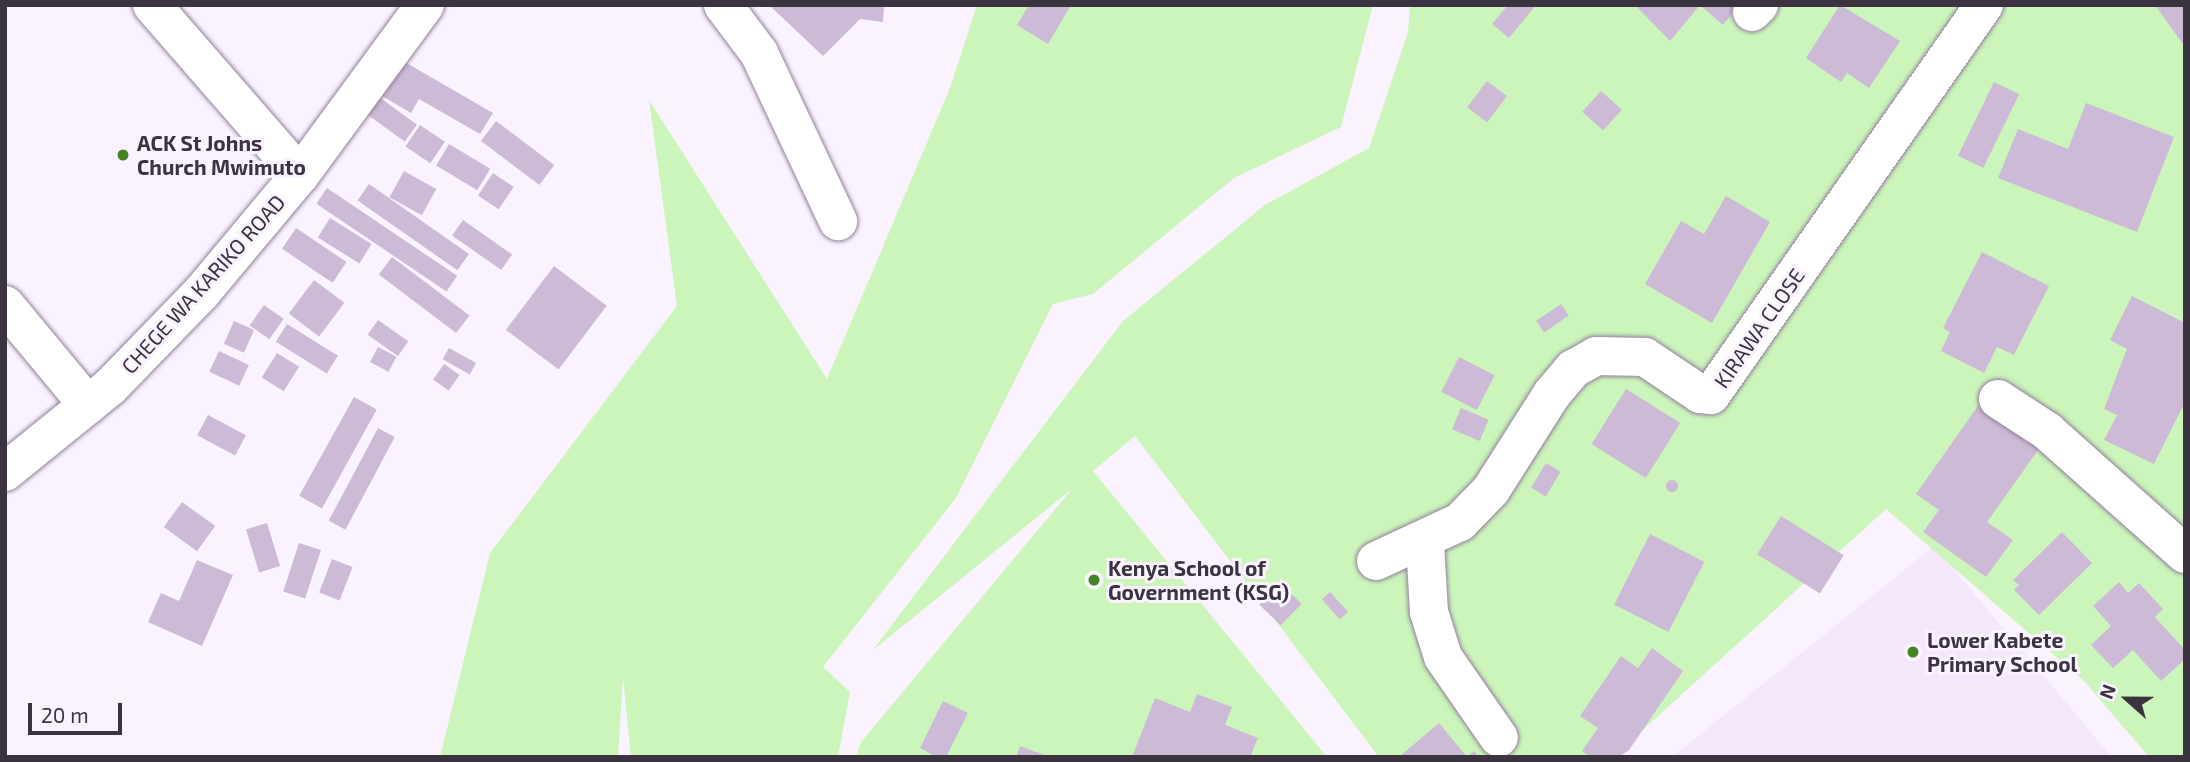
<!DOCTYPE html>
<html>
<head>
<meta charset="utf-8">
<style>
  body { margin:0 }
  #map { position:relative; width:2190px; height:762px; overflow:hidden; background:#faf3ff; font-family:"Exo 2",sans-serif }
  div>[style] { position:absolute }
  .built>* { inset:0; background:#f4e7fc }
  .green>* { inset:0; background:#ccf5bb }
  .building>* { inset:0; background:#ccbad6; transform-origin:0 0 }
  .round { border-radius:50% }
  .roads { filter:drop-shadow(0 0 2px #92819c) drop-shadow(0 0 2px #92819c) }
  .minor>* { height:38px; margin:-19px; padding:0 19px; transform-origin:19px; border-radius:19px; background:#fff }
  .dots>* { width:19px; height:19px; translate:-50% -50%; box-sizing:border-box; border:4px solid #faf3ff; border-radius:50% }
  span { translate:-50% -50%; white-space:nowrap; text-align:center; line-height:1.15; -webkit-text-stroke:6px #faf3ff; paint-order:stroke }
  .poi-label { font-size:21px; color:#3b3440; font-weight:700 }
  .left { translate:0 -50%; text-align:left }
  .street-label { font-size:21px; color:#3b3440 }
  .frame { position:absolute; inset:0; border:7px solid #3b3440; pointer-events:none }
  .north { position:absolute; left:2092px; top:664px; width:70px; height:70px; -webkit-text-stroke:5px #faf3ff; paint-order:stroke; rotate:291deg; font-size:19px; font-weight:700; line-height:28px; text-align:center; color:#3b3440 }
  .north::after { content:''; display:block; margin:auto; width:24px; height:32px; background:#3b3440; clip-path:polygon(50% 0,100% 100%,50% 72%,0 100%) }
  .scale { position:absolute; left:28px; top:703px; width:94px; height:32px; box-sizing:border-box; border:4px solid #3b3440; border-top:0; padding-left:9px; font-size:21px; line-height:24px; white-space:nowrap; color:#3b3440; -webkit-text-stroke:5px #faf3ff; paint-order:stroke }
</style>
</head>
<body>
<div id="map">
  <div class="built">
    <i style="clip-path:polygon(1934px 546px,2112px 757px,1672px 757px)"></i>
  </div>
  <div class="green">
    <i style="clip-path:polygon(977px 5px,1373px 5px,1341px 127px,1234px 178px,1093px 294px,1053px 304px,956px 498px,823px 667px,850px 692px,838px 757px,631px 757px,623px 678px,618px 757px,440px 757px,490px 553px,677px 306px,649px 100px,827px 379px,950px 88px)"></i>
    <i style="clip-path:polygon(1410px 5px,2185px 5px,2185px 757px,2149px 757px,2085px 682px,1886px 509px,1613px 757px,1379px 757px,1135px 436px,1093px 471px,1327px 757px,856px 757px,861px 742px,1072px 489px,872px 651px,1123px 321px,1265px 205px,1369px 148px,1408px 32px)"></i>
  </div>
  <div class="building">
    <i style="clip-path:polygon(769px 5px,884px 5px,883px 22px,860px 19px,823px 56px)"></i>
    <i style="clip-path:polygon(1029px 5px,1071px 5px,1048px 44px,1017px 25px)"></i>
    <i style="clip-path:polygon(1508px 5px,1536px 5px,1509px 38px,1492px 24px)"></i>
    <i style="clip-path:polygon(1635px 5px,1700px 5px,1670px 41px)"></i>
    <i style="clip-path:polygon(1700px 5px,1739px 5px,1723px 25px)"></i>
    <i style="clip-path:polygon(1840px 5px,1900px 41px,1869px 88px,1847px 73px,1841px 82px,1806px 58px)"></i>
    <i style="clip-path:polygon(2155px 5px,2185px 5px,2185px 47px)"></i>
    <i style="clip-path:polygon(403px 61px,493px 113px,480px 134px,419px 99px,411px 113px,382px 96px)"></i>
    <i style="left:1487px;top:81px;width:25px;height:33px;rotate:37deg"></i>
    <i style="left:1994px;top:82px;width:28px;height:82px;rotate:26deg"></i>
    <i style="left:1601px;top:91px;width:28px;height:28px;rotate:42deg"></i>
    <i style="left:379px;top:97px;width:47px;height:21px;rotate:36deg"></i>
    <i style="clip-path:polygon(2086px 103px,2174px 137px,2137px 232px,1998px 178px,2018px 129px,2068px 149px)"></i>
    <i style="left:496px;top:121px;width:73px;height:25px;rotate:37deg"></i>
    <i style="left:420px;top:125px;width:30px;height:26px;rotate:34deg"></i>
    <i style="left:449px;top:144px;width:48px;height:25px;rotate:31deg"></i>
    <i style="left:404px;top:171px;width:37px;height:30px;rotate:29deg"></i>
    <i style="left:493px;top:173px;width:25px;height:27px;rotate:34deg"></i>
    <i style="left:369px;top:184px;width:122px;height:20px;rotate:35deg"></i>
    <i style="left:327px;top:188px;width:157px;height:19px;rotate:34deg"></i>
    <i style="clip-path:polygon(1726px 196px,1770px 222px,1712px 323px,1645px 284px,1681px 221px,1704px 234px)"></i>
    <i style="left:330px;top:218px;width:49px;height:23px;rotate:32deg"></i>
    <i style="left:463px;top:220px;width:60px;height:19px;rotate:35deg"></i>
    <i style="left:296px;top:228px;width:61px;height:25px;rotate:34deg"></i>
    <i style="clip-path:polygon(1982px 252px,2049px 286px,2014px 355px,1997px 347px,1984px 373px,1941px 351px,1950px 332px,1943px 328px)"></i>
    <i style="left:392px;top:257px;width:97px;height:22px;rotate:37deg"></i>
    <i style="left:554px;top:266px;width:66px;height:80px;rotate:37deg"></i>
    <i style="left:314px;top:280px;width:38px;height:42px;rotate:37deg"></i>
    <i style="clip-path:polygon(2132px 296px,2185px 323px,2185px 402px,2154px 464px,2104px 440px,2117px 415px,2104px 409px,2127px 349px,2110px 340px)"></i>
    <i style="left:1561px;top:304px;width:14px;height:30px;rotate:56deg"></i>
    <i style="left:264px;top:305px;width:24px;height:25px;rotate:35deg"></i>
    <i style="left:378px;top:320px;width:37px;height:18px;rotate:35deg"></i>
    <i style="left:234px;top:321px;width:22px;height:25px;rotate:24deg"></i>
    <i style="left:287px;top:324px;width:60px;height:21px;rotate:32deg"></i>
    <i style="left:378px;top:347px;width:21px;height:17px;rotate:28deg"></i>
    <i style="left:449px;top:348px;width:31px;height:13px;rotate:29deg"></i>
    <i style="left:219px;top:351px;width:33px;height:23px;rotate:25deg"></i>
    <i style="left:277px;top:353px;width:26px;height:29px;rotate:32deg"></i>
    <i style="left:1459px;top:357px;width:40px;height:39px;rotate:27deg"></i>
    <i style="left:444px;top:364px;width:19px;height:19px;rotate:35deg"></i>
    <i style="left:1626px;top:389px;width:64px;height:65px;rotate:32deg"></i>
    <i style="left:354px;top:397px;width:26px;height:113px;rotate:29deg"></i>
    <i style="clip-path:polygon(1980px 403px,2041px 446px,1987px 522px,2013px 540px,1986px 577px,1923px 532px,1939px 510px,1916px 494px)"></i>
    <i style="left:1461px;top:408px;width:30px;height:23px;rotate:23deg"></i>
    <i style="left:208px;top:415px;width:43px;height:23px;rotate:28deg"></i>
    <i style="left:378px;top:428px;width:19px;height:105px;rotate:28deg"></i>
    <i style="left:1546px;top:463px;width:17px;height:29px;rotate:31deg"></i>
    <i class="round" style="left:1666px;top:480px;width:12px;height:12px"></i>
    <i style="left:182px;top:502px;width:41px;height:31px;rotate:36deg"></i>
    <i style="left:1781px;top:516px;width:74px;height:45px;rotate:32deg"></i>
    <i style="left:267px;top:523px;width:45px;height:22px;rotate:73deg"></i>
    <i style="clip-path:polygon(2062px 532px,2092px 563px,2039px 615px,2014px 590px,2019px 585px,2013px 580px)"></i>
    <i style="left:1650px;top:534px;width:61px;height:79px;rotate:27deg"></i>
    <i style="left:299px;top:543px;width:23px;height:51px;rotate:18deg"></i>
    <i style="left:332px;top:559px;width:22px;height:36px;rotate:21deg"></i>
    <i style="clip-path:polygon(197px 560px,233px 575px,202px 646px,148px 622px,161px 593px,179px 601px)"></i>
    <i style="clip-path:polygon(2119px 582px,2128px 593px,2139px 583px,2163px 609px,2155px 617px,2185px 650px,2185px 659px,2161px 681px,2133px 650px,2113px 668px,2091px 645px,2111px 626px,2093px 606px)"></i>
    <i style="left:1280px;top:583px;width:30px;height:30px;rotate:44deg"></i>
    <i style="left:1330px;top:592px;width:27px;height:11px;rotate:48deg"></i>
    <i style="clip-path:polygon(1652px 648px,1683px 671px,1629px 750px,1619px 757px,1590px 757px,1582px 751px,1598px 728px,1580px 716px,1621px 656px,1638px 668px)"></i>
    <i style="clip-path:polygon(1197px 694px,1232px 707px,1225px 725px,1258px 738px,1250px 757px,1132px 757px,1155px 698px,1190px 712px)"></i>
    <i style="clip-path:polygon(943px 701px,968px 713px,946px 757px,937px 757px,920px 748px)"></i>
    <i style="clip-path:polygon(1439px 723px,1467px 757px,1474px 751px,1479px 757px,1399px 757px)"></i>
    <i style="clip-path:polygon(1020px 746px,1044px 755px,1043px 757px,1016px 757px)"></i>
  </div>
  <div class="roads">
    <div class="minor">
      <i style="left:152px;top:5px;width:225px;rotate:49deg"></i>
      <i style="left:723px;top:5px;width:60px;rotate:53.1deg"></i>
      <i style="left:759px;top:53px;width:186px;rotate:64.8deg"></i>
      <i style="left:1752px;top:12px;width:10px;rotate:-45deg"></i>
      <i style="left:5px;top:305px;width:130px;rotate:50.3deg"></i>
      <i style="left:1998px;top:399px;width:59px;rotate:33.1deg"></i>
      <i style="left:2047px;top:431px;width:185px;rotate:41.7deg"></i>
      <i style="left:5px;top:472px;width:135px;rotate:-39deg"></i>
      <i style="left:110px;top:387px;width:132px;rotate:-45.9deg"></i>
      <i style="left:202px;top:292px;width:153px;rotate:-50.1deg"></i>
      <i style="left:300px;top:175px;width:211px;rotate:-53.7deg"></i>
      <i style="left:1425px;top:543px;width:69px;rotate:86.7deg"></i>
      <i style="left:1429px;top:612px;width:47px;rotate:72.7deg"></i>
      <i style="left:1443px;top:657px;width:98px;rotate:55.3deg"></i>
      <i style="left:1376px;top:561px;width:93px;rotate:-24.9deg"></i>
      <i style="left:1460px;top:522px;width:45px;rotate:-45.9deg"></i>
      <i style="left:1491px;top:490px;width:114px;rotate:-57.6deg"></i>
      <i style="left:1552px;top:394px;width:33px;rotate:-50deg"></i>
      <i style="left:1573px;top:369px;width:26px;rotate:-29deg"></i>
      <i style="left:1596px;top:356px;width:49px;rotate:1.2deg"></i>
      <i style="left:1645px;top:357px;width:66px;rotate:33.9deg"></i>
      <i style="left:1700px;top:394px;width:11px;rotate:5deg"></i>
      <i style="left:1711px;top:395px;width:476px;rotate:-55deg"></i>
    </div>
  </div>
  <div class="dots">
    <i style="left:123px;top:155px;background:#458423"></i>
    <i style="left:1094px;top:580px;background:#458423"></i>
    <i style="left:1913px;top:652px;background:#458423"></i>
  </div>
  <div class="poi-label">
    <span class="left" style="left:137px;top:155px">ACK St Johns<br>Church Mwimuto</span>
    <span class="left" style="left:1108px;top:580px">Kenya School of<br>Government (KSG)</span>
    <span class="left" style="left:1927px;top:652px">Lower Kabete<br>Primary School</span>
  </div>
  <div class="street-label">
    <span style="left:203px;top:284px;rotate:-48deg">CHEGE WA KARIKO ROAD</span>
    <span style="left:1759px;top:328px;rotate:-55deg">KIRAWA CLOSE</span>
  </div>
  <div class="frame"></div>
  <div class="north">N</div>
  <div class="scale">20 m</div>
</div>
</body>
</html>
